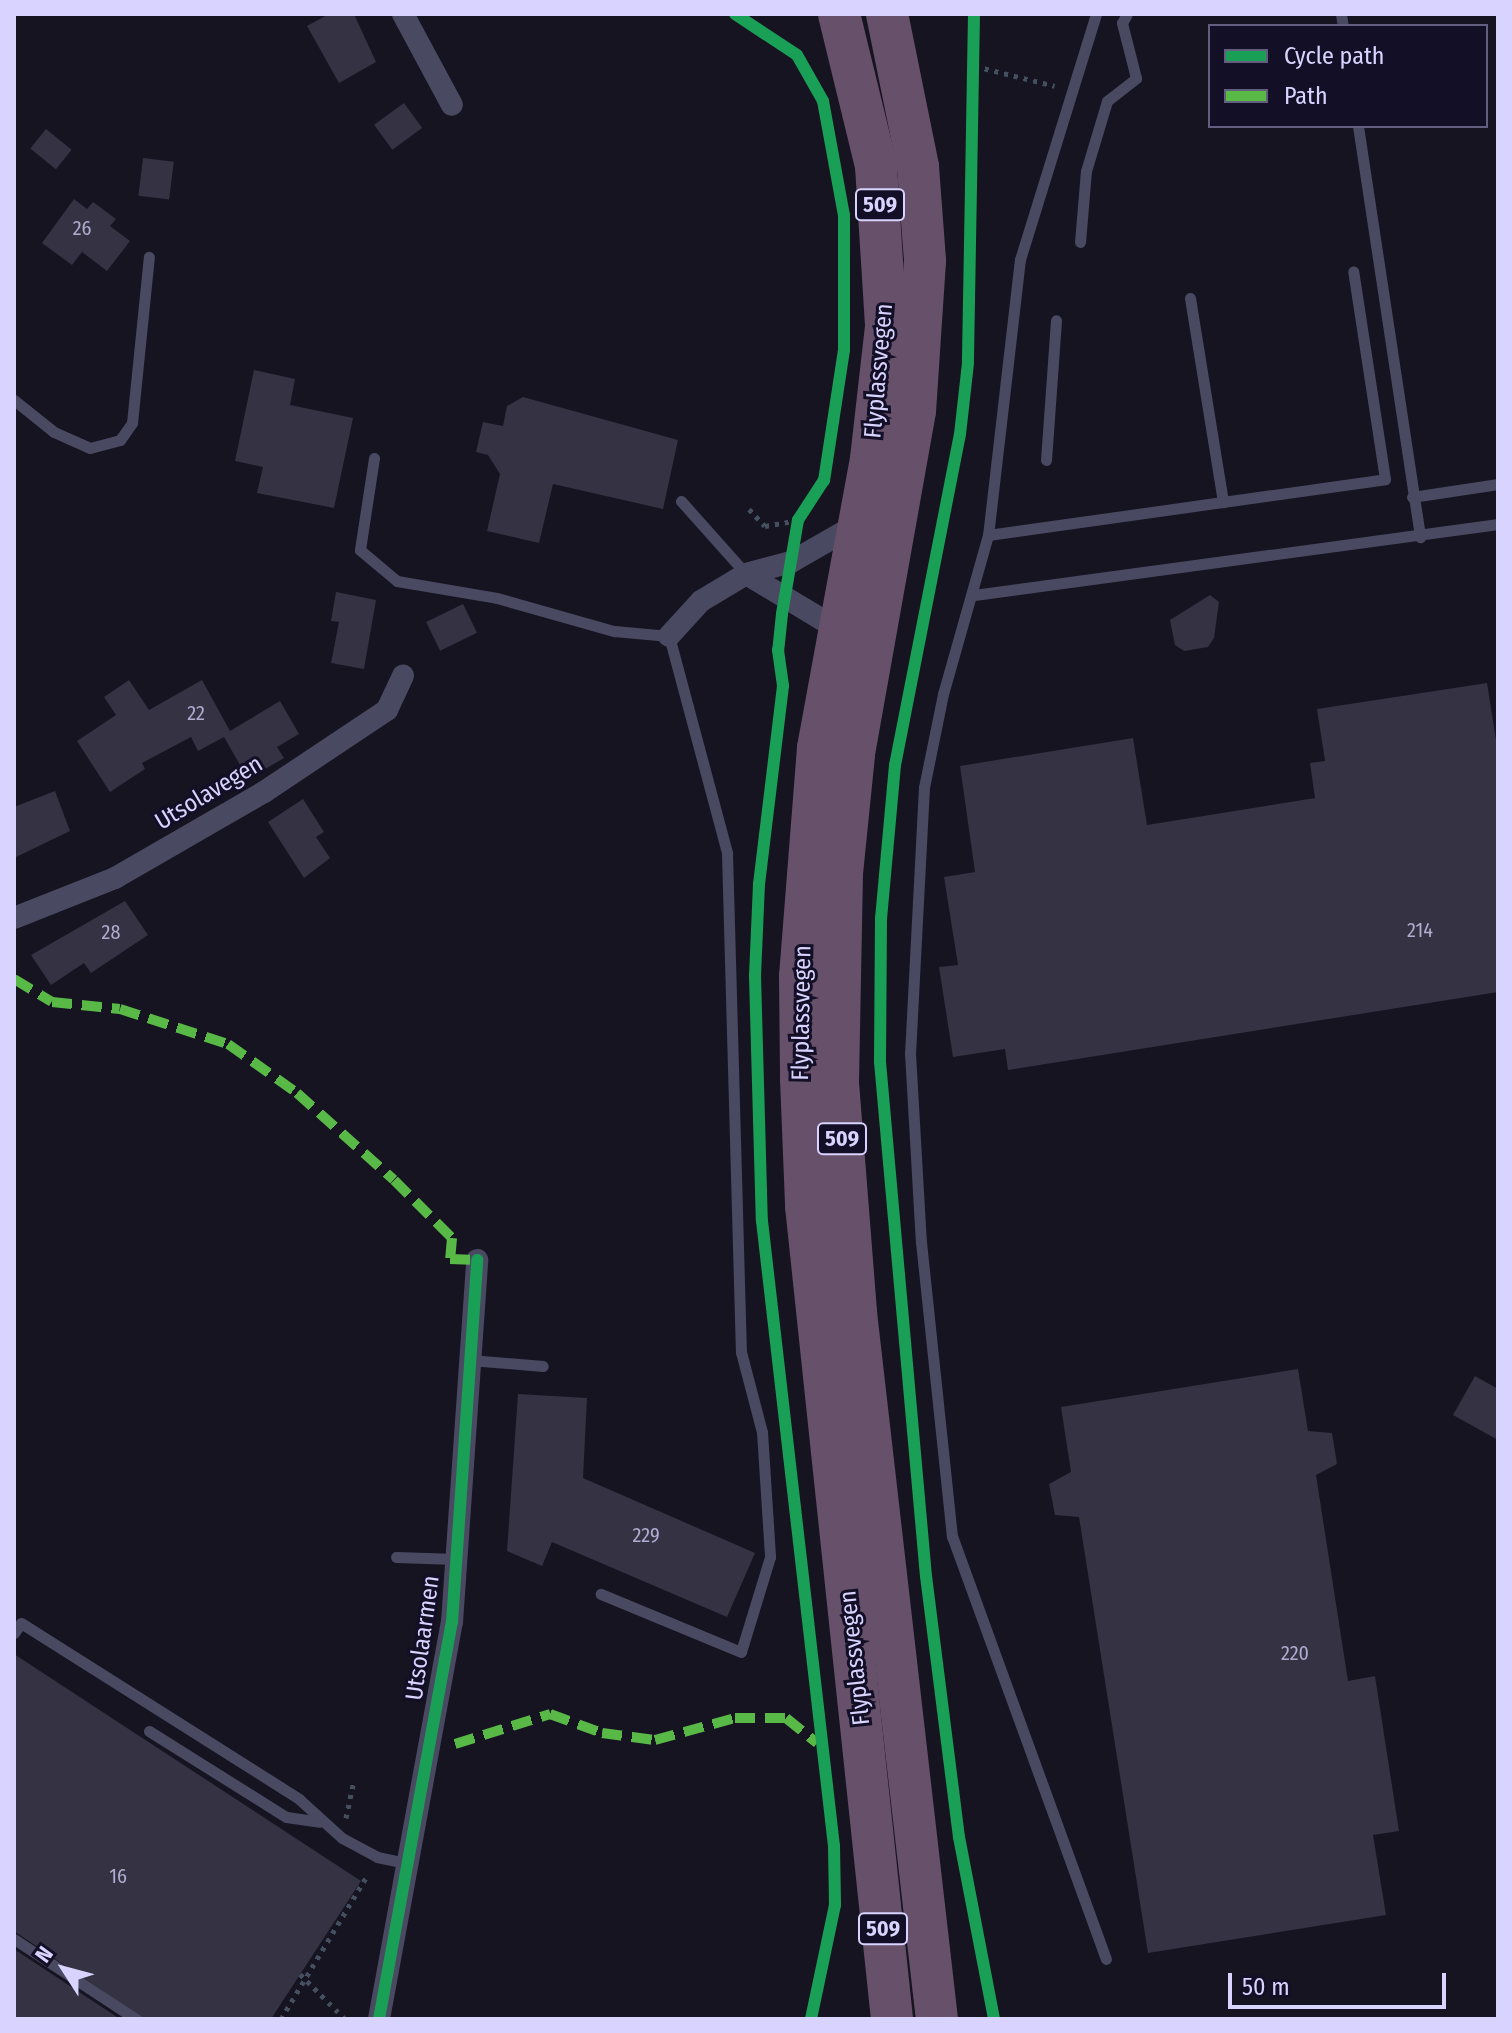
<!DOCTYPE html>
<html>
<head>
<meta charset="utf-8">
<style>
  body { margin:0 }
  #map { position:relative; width:1512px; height:2033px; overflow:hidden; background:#161421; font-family:"Fira Sans Condensed",sans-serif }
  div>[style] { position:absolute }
  .building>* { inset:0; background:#343243; transform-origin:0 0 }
  .path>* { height:5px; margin-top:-2.5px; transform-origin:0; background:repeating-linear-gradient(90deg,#44505f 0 4px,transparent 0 10px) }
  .lane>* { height:11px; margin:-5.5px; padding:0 5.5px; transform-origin:5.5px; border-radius:5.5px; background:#4a4962 }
  .street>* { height:22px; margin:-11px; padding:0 11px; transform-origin:11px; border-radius:11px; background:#4a4962 }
  .highway>* { height:42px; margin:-21px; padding:0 21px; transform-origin:21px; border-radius:21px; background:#67516a }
  .quiet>* { height:10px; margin-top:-5px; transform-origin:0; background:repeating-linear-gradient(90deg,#58b947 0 20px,transparent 0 30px) }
  .cycleway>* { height:12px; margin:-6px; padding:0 6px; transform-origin:6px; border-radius:6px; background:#1a9f57 }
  span { translate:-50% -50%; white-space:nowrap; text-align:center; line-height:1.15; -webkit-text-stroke:6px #130f26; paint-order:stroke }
  .number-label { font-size:20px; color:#b0acd0 }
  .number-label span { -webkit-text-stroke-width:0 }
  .shield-label span { padding:2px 6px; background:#130f26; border:2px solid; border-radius:6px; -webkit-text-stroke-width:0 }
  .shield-label { font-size:22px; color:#d9d4ff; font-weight:700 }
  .street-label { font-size:24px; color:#d9d4ff }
  .frame { position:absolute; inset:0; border:16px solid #d9d4ff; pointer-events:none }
  .legend { position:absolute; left:1208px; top:24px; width:280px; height:104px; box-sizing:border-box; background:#130f26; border:2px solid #625e7d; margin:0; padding:10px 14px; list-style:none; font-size:24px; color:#d9d4ff }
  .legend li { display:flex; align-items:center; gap:16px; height:40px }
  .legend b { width:40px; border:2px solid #625e7d }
  .north { position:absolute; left:24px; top:1929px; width:80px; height:80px; -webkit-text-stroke:6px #130f26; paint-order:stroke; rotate:306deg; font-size:22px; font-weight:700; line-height:32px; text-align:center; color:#d9d4ff }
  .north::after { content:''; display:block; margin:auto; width:28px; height:36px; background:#d9d4ff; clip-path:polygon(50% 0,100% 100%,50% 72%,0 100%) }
  .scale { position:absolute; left:1228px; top:1973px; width:218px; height:36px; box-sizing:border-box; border:4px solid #d9d4ff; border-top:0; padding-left:10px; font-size:24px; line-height:28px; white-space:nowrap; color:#d9d4ff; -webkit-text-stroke:6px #130f26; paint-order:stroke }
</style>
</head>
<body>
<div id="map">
  <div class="building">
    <i style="clip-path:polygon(329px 14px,354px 14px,376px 62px,339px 83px,307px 26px)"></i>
    <i style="left:404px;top:103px;width:31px;height:37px;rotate:54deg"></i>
    <i style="left:46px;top:129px;width:33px;height:25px;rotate:39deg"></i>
    <i style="left:143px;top:158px;width:31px;height:38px;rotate:7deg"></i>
    <i style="clip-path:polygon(74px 199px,87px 209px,93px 202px,116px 219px,110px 226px,130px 241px,107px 271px,82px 252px,72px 265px,42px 243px)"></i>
    <i style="clip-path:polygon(254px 370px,295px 379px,290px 405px,353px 418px,334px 508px,257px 493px,263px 467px,235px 461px)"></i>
    <i style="clip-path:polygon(523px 397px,678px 440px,663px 509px,553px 484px,539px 543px,487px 531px,500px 474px,488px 455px,476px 452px,483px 422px,503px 426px,507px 406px)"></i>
    <i style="clip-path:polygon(336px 592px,376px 600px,364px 669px,331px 663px,339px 622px,331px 621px)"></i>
    <i style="clip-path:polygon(1210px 595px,1219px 602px,1214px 638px,1208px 647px,1184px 651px,1175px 645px,1170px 620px)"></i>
    <i style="left:463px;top:604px;width:32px;height:41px;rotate:64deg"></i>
    <i style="clip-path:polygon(129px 680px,149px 710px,202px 680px,230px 731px,280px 701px,299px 734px,277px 747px,284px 758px,248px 779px,224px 737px,198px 751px,191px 737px,142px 763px,145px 769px,110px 792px,77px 741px,116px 715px,104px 697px)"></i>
    <i style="clip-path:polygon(1487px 683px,1498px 753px,1498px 992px,1008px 1070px,1005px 1049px,953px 1057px,939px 967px,958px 965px,944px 877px,975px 872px,960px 766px,1133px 738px,1147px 825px,1315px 798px,1310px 763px,1325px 761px,1317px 709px)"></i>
    <i style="clip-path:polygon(55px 791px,70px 831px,14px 858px,14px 807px)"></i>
    <i style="clip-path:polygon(303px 799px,324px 832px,316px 837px,330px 858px,304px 878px,268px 822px)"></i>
    <i style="clip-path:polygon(125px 901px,148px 935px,91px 973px,84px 963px,51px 985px,31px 955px)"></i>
    <i style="clip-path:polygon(1298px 1369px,1308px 1431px,1332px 1433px,1337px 1464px,1316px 1475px,1348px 1681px,1375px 1676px,1399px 1831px,1373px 1835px,1386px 1915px,1148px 1953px,1079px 1517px,1055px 1515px,1049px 1484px,1071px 1472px,1061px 1407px)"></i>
    <i style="clip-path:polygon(1475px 1376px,1498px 1389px,1498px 1440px,1453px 1415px)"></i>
    <i style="clip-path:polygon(518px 1394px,587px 1398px,583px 1478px,755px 1553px,727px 1617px,552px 1542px,542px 1566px,507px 1551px)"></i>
    <i style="clip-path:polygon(14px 1654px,361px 1881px,271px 2019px,144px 2019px,14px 1931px)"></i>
    <i style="clip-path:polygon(14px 1949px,120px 2019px,14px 2019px)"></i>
  </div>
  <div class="path">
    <i style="left:975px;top:66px;width:82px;rotate:14deg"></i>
    <i style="left:749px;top:509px;width:23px;rotate:47deg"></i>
    <i style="left:765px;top:526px;width:34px;rotate:-10deg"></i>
    <i style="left:346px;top:1818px;width:39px;rotate:-78deg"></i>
    <i style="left:300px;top:1974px;width:64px;rotate:45deg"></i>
    <i style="left:281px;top:2019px;width:169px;rotate:-59deg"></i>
  </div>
  <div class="lane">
    <i style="left:1096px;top:14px;width:257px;rotate:107.2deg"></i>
    <i style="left:1020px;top:259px;width:278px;rotate:96.6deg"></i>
    <i style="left:988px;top:535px;width:165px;rotate:105.8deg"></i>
    <i style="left:943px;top:694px;width:95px;rotate:101.5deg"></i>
    <i style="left:924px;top:787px;width:266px;rotate:93deg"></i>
    <i style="left:910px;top:1053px;width:189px;rotate:86.7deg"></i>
    <i style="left:921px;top:1242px;width:296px;rotate:84deg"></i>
    <i style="left:952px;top:1536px;width:450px;rotate:70deg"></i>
    <i style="left:1341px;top:14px;width:12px;rotate:81deg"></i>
    <i style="left:1358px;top:126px;width:416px;rotate:81.4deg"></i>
    <i style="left:1080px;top:242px;width:71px;rotate:-85.2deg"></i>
    <i style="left:1086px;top:171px;width:73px;rotate:-73.3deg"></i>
    <i style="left:1107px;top:101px;width:37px;rotate:-38deg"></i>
    <i style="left:1136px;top:78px;width:57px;rotate:-104.3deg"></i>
    <i style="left:1122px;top:23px;width:10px;rotate:-61deg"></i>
    <i style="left:1190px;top:298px;width:207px;rotate:80.8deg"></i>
    <i style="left:14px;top:400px;width:51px;rotate:38.7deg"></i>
    <i style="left:54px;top:432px;width:39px;rotate:24deg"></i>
    <i style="left:90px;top:448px;width:31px;rotate:-15deg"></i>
    <i style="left:120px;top:440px;width:21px;rotate:-55deg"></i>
    <i style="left:132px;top:423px;width:167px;rotate:-84.2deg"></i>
    <i style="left:374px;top:458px;width:93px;rotate:98.7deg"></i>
    <i style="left:360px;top:550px;width:48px;rotate:40deg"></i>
    <i style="left:397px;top:581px;width:101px;rotate:9.6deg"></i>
    <i style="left:497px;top:598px;width:122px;rotate:15.8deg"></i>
    <i style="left:614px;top:631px;width:55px;rotate:5.2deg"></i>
    <i style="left:669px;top:636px;width:225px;rotate:75deg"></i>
    <i style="left:727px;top:853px;width:499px;rotate:88.4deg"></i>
    <i style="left:741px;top:1352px;width:83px;rotate:75.3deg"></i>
    <i style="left:762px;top:1432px;width:125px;rotate:86.3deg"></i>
    <i style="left:770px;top:1557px;width:99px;rotate:107deg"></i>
    <i style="left:741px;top:1652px;width:152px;rotate:-157.5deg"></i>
    <i style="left:1046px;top:460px;width:140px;rotate:-85.9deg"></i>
    <i style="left:1412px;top:497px;width:87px;rotate:-8.6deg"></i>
    <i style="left:681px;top:501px;width:98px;rotate:48.3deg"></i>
    <i style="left:988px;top:535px;width:401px;rotate:-8deg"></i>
    <i style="left:1385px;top:479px;width:210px;rotate:-98.7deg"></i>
    <i style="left:974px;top:595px;width:529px;rotate:-7.72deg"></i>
    <i style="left:470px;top:1360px;width:73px;rotate:4.7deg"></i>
    <i style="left:396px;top:1557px;width:60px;rotate:1.9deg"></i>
    <i style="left:14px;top:1633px;width:12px;rotate:-55deg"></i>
    <i style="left:21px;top:1623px;width:329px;rotate:32.3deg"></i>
    <i style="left:299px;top:1799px;width:58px;rotate:42.2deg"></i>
    <i style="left:342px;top:1838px;width:40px;rotate:28deg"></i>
    <i style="left:377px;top:1857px;width:30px;rotate:12deg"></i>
    <i style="left:149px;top:1731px;width:162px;rotate:32.1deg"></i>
    <i style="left:286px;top:1817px;width:34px;rotate:8deg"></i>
    <i style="left:14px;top:1939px;width:146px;rotate:33.3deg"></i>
  </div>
  <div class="street">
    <i style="left:403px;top:14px;width:103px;rotate:61.7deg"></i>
    <i style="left:836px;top:628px;width:105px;rotate:-149deg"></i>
    <i style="left:746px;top:574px;width:47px;rotate:-14.9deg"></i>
    <i style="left:791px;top:562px;width:78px;rotate:-29.8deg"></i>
    <i style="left:669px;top:636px;width:47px;rotate:-47.6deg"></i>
    <i style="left:701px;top:601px;width:52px;rotate:-31deg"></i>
    <i style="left:14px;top:918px;width:109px;rotate:-21.6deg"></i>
    <i style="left:115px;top:878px;width:172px;rotate:-30deg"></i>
    <i style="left:264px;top:792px;width:148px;rotate:-33.7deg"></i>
    <i style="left:387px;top:710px;width:38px;rotate:-65deg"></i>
    <i style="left:379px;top:2019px;width:404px;rotate:-79.6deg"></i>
    <i style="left:452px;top:1622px;width:363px;rotate:-86deg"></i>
  </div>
  <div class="highway">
    <i style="left:839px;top:14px;width:156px;rotate:76.3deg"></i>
    <i style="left:876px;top:166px;width:161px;rotate:86.4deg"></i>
    <i style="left:886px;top:327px;width:133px;rotate:96.5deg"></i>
    <i style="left:871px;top:459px;width:294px;rotate:100.4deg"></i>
    <i style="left:818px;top:748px;width:230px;rotate:94.5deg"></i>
    <i style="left:800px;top:977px;width:102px;rotate:89.4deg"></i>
    <i style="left:801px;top:1079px;width:127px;rotate:87.7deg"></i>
    <i style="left:806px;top:1206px;width:818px;rotate:83.96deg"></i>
    <i style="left:887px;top:14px;width:156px;rotate:78.5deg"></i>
    <i style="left:918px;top:167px;width:94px;rotate:85.7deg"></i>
    <i style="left:925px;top:261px;width:150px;rotate:93.8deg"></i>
    <i style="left:915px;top:411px;width:349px;rotate:100.1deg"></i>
    <i style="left:854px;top:755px;width:119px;rotate:95.8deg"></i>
    <i style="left:842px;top:873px;width:210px;rotate:91.1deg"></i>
    <i style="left:838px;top:1083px;width:231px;rotate:85.5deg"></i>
    <i style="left:856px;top:1313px;width:711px;rotate:83.46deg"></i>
  </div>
  <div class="quiet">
    <i style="left:14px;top:979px;width:44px;rotate:31.2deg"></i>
    <i style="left:52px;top:1002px;width:68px;rotate:5.9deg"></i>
    <i style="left:120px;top:1009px;width:114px;rotate:18deg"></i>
    <i style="left:228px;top:1044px;width:85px;rotate:35.4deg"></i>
    <i style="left:297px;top:1093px;width:130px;rotate:41.9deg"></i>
    <i style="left:394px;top:1180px;width:82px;rotate:45deg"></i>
    <i style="left:452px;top:1238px;width:21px;rotate:95deg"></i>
    <i style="left:450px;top:1259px;width:27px;rotate:2deg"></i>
    <i style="left:455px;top:1744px;width:100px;rotate:-17.5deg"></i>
    <i style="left:550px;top:1714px;width:55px;rotate:20.1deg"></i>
    <i style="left:602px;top:1733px;width:53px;rotate:7.5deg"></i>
    <i style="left:655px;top:1740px;width:83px;rotate:-15.4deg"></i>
    <i style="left:735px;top:1718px;width:51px"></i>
    <i style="left:786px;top:1718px;width:40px;rotate:39deg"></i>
  </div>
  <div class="cycleway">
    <i style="left:735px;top:14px;width:74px;rotate:33.5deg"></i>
    <i style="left:797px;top:55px;width:53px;rotate:60.5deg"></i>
    <i style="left:823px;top:101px;width:116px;rotate:79.6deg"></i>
    <i style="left:844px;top:215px;width:135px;rotate:90deg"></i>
    <i style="left:844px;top:350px;width:132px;rotate:98.7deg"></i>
    <i style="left:824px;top:480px;width:48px;rotate:123deg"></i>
    <i style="left:798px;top:520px;width:95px;rotate:99.7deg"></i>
    <i style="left:782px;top:614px;width:36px;rotate:96deg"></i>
    <i style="left:778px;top:650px;width:36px;rotate:82deg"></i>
    <i style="left:783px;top:686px;width:199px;rotate:96.9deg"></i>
    <i style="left:759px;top:884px;width:92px;rotate:92.5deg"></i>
    <i style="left:755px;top:976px;width:245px;rotate:88.4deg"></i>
    <i style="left:762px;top:1221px;width:629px;rotate:83.43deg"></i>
    <i style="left:834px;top:1846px;width:59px;rotate:89deg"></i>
    <i style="left:835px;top:1905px;width:116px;rotate:101.9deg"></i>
    <i style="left:974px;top:14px;width:349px;rotate:91deg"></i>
    <i style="left:968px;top:363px;width:71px;rotate:96.4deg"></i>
    <i style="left:960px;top:434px;width:337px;rotate:101.1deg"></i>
    <i style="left:895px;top:765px;width:154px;rotate:95.2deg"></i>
    <i style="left:881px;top:918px;width:144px;rotate:90.4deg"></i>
    <i style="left:880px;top:1062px;width:516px;rotate:84.89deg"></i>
    <i style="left:926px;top:1576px;width:263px;rotate:82.8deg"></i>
    <i style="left:959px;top:1837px;width:185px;rotate:79.1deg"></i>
    <i style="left:379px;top:2019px;width:404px;rotate:-79.6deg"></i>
    <i style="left:452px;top:1622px;width:363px;rotate:-86deg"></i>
  </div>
  <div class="number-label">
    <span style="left:82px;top:228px">26</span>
    <span style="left:196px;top:713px">22</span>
    <span style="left:1420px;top:930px">214</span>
    <span style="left:111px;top:932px">28</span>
    <span style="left:646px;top:1535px">229</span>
    <span style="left:1295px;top:1653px">220</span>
    <span style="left:118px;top:1876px">16</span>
  </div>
  <div class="shield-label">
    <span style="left:880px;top:205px">509</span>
    <span style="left:842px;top:1139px">509</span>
    <span style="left:883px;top:1929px">509</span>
  </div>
  <div class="street-label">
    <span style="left:879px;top:371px;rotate:-85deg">Flyplassvegen</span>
    <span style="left:209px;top:793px;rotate:-31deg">Utsolavegen</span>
    <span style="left:802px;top:1013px;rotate:-89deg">Flyplassvegen</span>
    <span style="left:423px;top:1638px;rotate:-82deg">Utsolaarmen</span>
    <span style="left:855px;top:1658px;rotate:-96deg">Flyplassvegen</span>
  </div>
  <div class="frame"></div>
  <ul class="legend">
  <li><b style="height:10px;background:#1a9f57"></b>Cycle path</li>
  <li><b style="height:10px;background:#58b947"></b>Path</li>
  </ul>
  <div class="north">N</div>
  <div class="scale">50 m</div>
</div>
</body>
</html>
